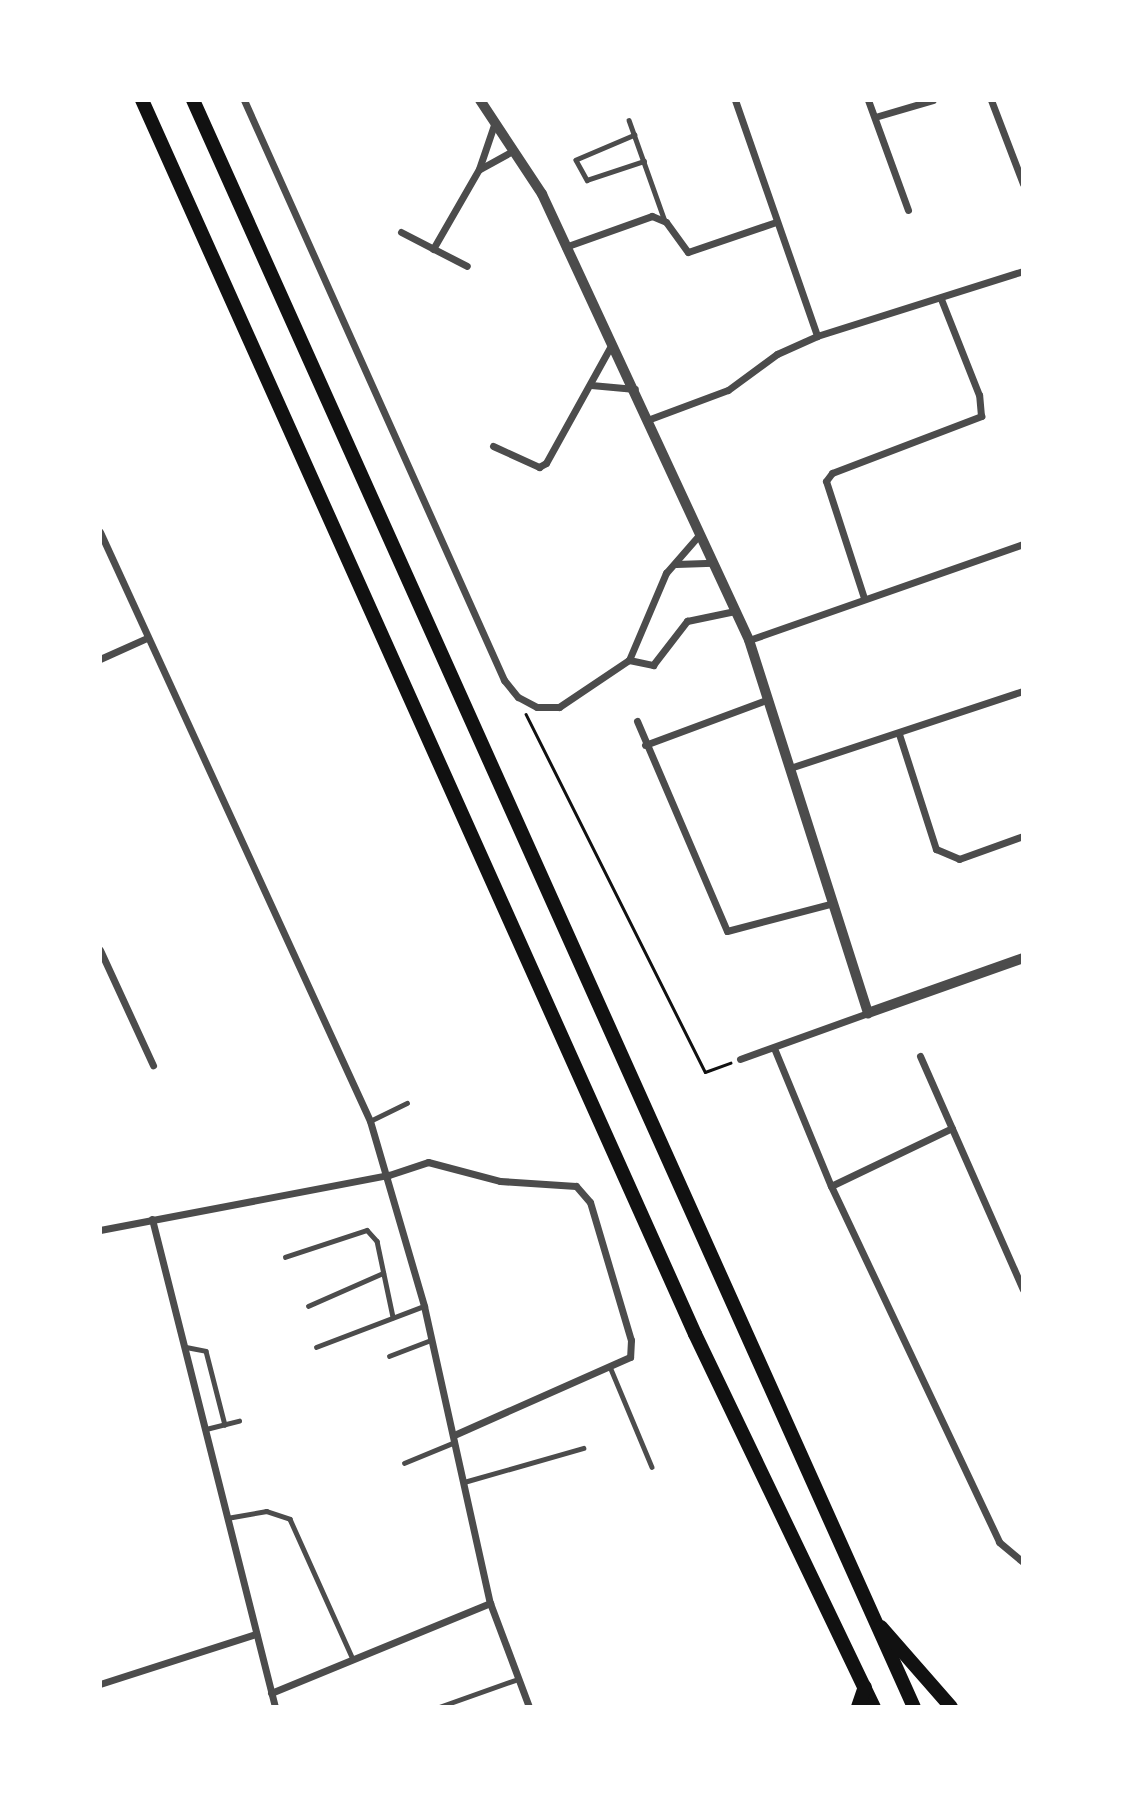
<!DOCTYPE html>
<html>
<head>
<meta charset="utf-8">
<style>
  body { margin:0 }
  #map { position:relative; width:1123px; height:1807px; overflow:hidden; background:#fff; font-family:"PT Sans",sans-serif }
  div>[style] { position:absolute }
  .path>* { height:2.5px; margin:-1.25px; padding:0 1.25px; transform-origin:1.25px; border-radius:1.25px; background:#111 }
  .service>* { height:4.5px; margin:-2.25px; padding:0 2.25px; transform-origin:2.25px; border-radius:2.25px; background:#4c4c4c }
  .minor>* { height:7px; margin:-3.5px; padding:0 3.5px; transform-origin:3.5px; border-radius:3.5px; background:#4c4c4c }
  .tertiary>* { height:10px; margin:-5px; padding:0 5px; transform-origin:5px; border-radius:5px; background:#4c4c4c }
  .primary>* { height:14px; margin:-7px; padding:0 7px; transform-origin:7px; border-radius:7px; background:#111 }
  span { translate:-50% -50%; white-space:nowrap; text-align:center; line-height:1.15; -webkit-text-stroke:5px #fff; paint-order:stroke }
  .frame { position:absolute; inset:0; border:102px solid #fff; pointer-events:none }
</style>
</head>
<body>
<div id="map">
  <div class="path">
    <i style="left:526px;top:714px;width:400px;rotate:63.4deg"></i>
    <i style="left:705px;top:1072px;width:27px;rotate:-20deg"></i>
  </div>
  <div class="service">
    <i style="left:629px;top:120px;width:107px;rotate:70.4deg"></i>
    <i style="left:635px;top:135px;width:64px;rotate:157deg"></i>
    <i style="left:576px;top:160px;width:23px;rotate:61deg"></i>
    <i style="left:587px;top:180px;width:60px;rotate:-18.4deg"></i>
    <i style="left:370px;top:1121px;width:41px;rotate:-25.9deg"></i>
    <i style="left:285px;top:1257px;width:86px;rotate:-18.2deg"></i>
    <i style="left:367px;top:1230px;width:15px;rotate:48deg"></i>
    <i style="left:377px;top:1241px;width:78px;rotate:78.1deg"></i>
    <i style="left:308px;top:1306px;width:82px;rotate:-23.7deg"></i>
    <i style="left:186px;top:1347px;width:20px;rotate:11deg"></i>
    <i style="left:206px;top:1351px;width:76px;rotate:75.6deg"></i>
    <i style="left:316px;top:1347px;width:116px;rotate:-20.8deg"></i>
    <i style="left:389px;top:1356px;width:45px;rotate:-20.9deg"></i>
    <i style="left:611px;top:1369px;width:106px;rotate:67.3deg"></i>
    <i style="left:206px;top:1429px;width:34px;rotate:-14deg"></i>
    <i style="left:404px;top:1463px;width:55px;rotate:-22.4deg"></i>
    <i style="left:464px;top:1482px;width:124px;rotate:-15.9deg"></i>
    <i style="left:227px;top:1518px;width:40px;rotate:-10deg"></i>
    <i style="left:266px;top:1511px;width:25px;rotate:18deg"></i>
    <i style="left:290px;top:1519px;width:154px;rotate:65.8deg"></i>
    <i style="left:439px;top:1707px;width:84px;rotate:-19.5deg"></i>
  </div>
  <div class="minor">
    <i style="left:244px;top:100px;width:636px;rotate:65.85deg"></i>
    <i style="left:504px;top:680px;width:22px;rotate:51deg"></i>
    <i style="left:518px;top:697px;width:21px;rotate:28deg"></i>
    <i style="left:537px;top:707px;width:22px"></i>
    <i style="left:559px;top:707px;width:84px;rotate:-33.9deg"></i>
    <i style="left:629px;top:660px;width:95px;rotate:-67deg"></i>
    <i style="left:666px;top:573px;width:52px;rotate:-48.9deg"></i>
    <i style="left:735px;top:100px;width:250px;rotate:70.8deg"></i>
    <i style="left:868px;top:100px;width:117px;rotate:70deg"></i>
    <i style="left:991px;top:100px;width:90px;rotate:69.1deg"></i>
    <i style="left:875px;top:117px;width:60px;rotate:-16.3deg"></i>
    <i style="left:480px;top:169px;width:37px;rotate:-29deg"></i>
    <i style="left:401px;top:232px;width:74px;rotate:27.3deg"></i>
    <i style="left:565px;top:247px;width:92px;rotate:-19.6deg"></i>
    <i style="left:652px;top:216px;width:15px;rotate:23deg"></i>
    <i style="left:666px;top:222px;width:37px;rotate:54deg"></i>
    <i style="left:688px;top:252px;width:93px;rotate:-18.8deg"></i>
    <i style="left:433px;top:249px;width:92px;rotate:-60.1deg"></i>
    <i style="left:479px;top:169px;width:46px;rotate:-71.2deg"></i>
    <i style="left:591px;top:385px;width:44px;rotate:5.2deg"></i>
    <i style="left:650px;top:419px;width:83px;rotate:-20.4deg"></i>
    <i style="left:728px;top:390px;width:61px;rotate:-36.3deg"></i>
    <i style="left:777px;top:354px;width:44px;rotate:-24.2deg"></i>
    <i style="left:817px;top:336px;width:216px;rotate:-17.5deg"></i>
    <i style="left:493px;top:446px;width:51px;rotate:24.5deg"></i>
    <i style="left:539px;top:467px;width:8px;rotate:-30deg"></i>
    <i style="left:546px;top:463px;width:136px;rotate:-61deg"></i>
    <i style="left:100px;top:532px;width:648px;rotate:65.37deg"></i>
    <i style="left:370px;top:1121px;width:193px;rotate:73.7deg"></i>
    <i style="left:424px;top:1306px;width:304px;rotate:77.5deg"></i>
    <i style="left:490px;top:1603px;width:111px;rotate:69.4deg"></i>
    <i style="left:676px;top:564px;width:37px;rotate:-2deg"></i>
    <i style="left:864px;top:598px;width:123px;rotate:-108deg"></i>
    <i style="left:826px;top:481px;width:10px;rotate:-53deg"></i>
    <i style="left:832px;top:473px;width:160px;rotate:-20.9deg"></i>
    <i style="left:981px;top:416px;width:21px;rotate:-95deg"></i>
    <i style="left:979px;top:395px;width:103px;rotate:-111.6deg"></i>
    <i style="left:749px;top:640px;width:290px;rotate:-19.3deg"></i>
    <i style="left:100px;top:659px;width:51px;rotate:-24.1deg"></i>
    <i style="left:629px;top:660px;width:25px;rotate:12deg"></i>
    <i style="left:653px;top:665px;width:56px;rotate:-52.3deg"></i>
    <i style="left:687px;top:621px;width:49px;rotate:-11.8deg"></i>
    <i style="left:637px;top:721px;width:228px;rotate:66.8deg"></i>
    <i style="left:727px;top:931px;width:106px;rotate:-14.7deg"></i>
    <i style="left:899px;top:734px;width:121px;rotate:72.2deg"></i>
    <i style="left:936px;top:849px;width:25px;rotate:23deg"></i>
    <i style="left:959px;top:859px;width:68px;rotate:-19.8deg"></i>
    <i style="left:645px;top:745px;width:129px;rotate:-20.4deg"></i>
    <i style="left:790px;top:768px;width:245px;rotate:-18.3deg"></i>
    <i style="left:100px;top:950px;width:127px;rotate:65.3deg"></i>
    <i style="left:774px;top:1048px;width:149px;rotate:67.6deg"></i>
    <i style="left:831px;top:1186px;width:394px;rotate:64.7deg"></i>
    <i style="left:999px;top:1542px;width:31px;rotate:40deg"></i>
    <i style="left:920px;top:1056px;width:255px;rotate:66.2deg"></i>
    <i style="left:740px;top:1059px;width:136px;rotate:-19.8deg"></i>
    <i style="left:831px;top:1186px;width:134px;rotate:-25.6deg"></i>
    <i style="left:152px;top:1219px;width:503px;rotate:75.85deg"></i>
    <i style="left:100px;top:1230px;width:294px;rotate:-10.8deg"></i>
    <i style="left:389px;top:1175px;width:41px;rotate:-18.4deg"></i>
    <i style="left:428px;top:1162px;width:74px;rotate:14.8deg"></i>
    <i style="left:500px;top:1181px;width:76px;rotate:3.8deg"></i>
    <i style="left:576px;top:1186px;width:21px;rotate:49deg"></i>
    <i style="left:590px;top:1202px;width:144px;rotate:73.5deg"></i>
    <i style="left:631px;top:1340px;width:17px;rotate:93deg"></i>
    <i style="left:630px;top:1357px;width:193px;rotate:156.1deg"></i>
    <i style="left:100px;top:1684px;width:164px;rotate:-17.8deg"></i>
    <i style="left:271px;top:1693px;width:237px;rotate:-22.3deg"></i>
  </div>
  <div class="tertiary">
    <i style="left:480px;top:100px;width:113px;rotate:56.6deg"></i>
    <i style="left:542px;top:194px;width:492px;rotate:65.1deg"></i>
    <i style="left:749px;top:640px;width:392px;rotate:72.3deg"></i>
    <i style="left:868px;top:1013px;width:164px;rotate:-19.5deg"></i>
  </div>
  <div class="primary">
    <i style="left:142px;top:100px;width:1352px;rotate:65.86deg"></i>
    <i style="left:695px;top:1334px;width:414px;rotate:64.4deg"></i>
    <i style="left:193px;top:100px;width:1761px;rotate:65.84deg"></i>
    <i style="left:881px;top:1627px;width:106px;rotate:48.8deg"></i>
    <i style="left:858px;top:1707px;width:21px;rotate:-71deg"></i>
  </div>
  <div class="frame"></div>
</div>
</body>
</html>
